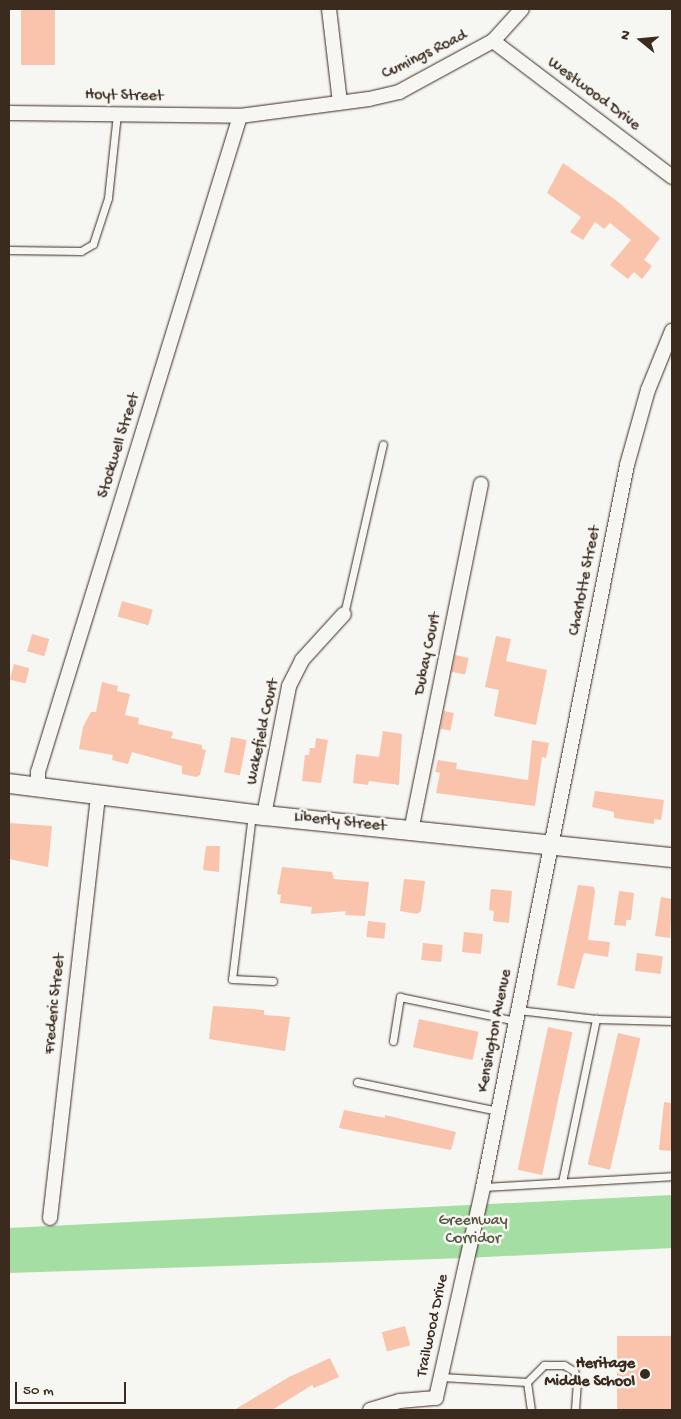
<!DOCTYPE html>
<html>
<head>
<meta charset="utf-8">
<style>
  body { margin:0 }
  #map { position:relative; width:681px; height:1419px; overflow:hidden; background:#f6f6f2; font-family:"Gochi Hand",sans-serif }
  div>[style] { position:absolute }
  .green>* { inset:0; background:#a5dea3 }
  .building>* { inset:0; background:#f9c4ab; transform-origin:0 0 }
  .roads { filter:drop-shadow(0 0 1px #3b2a1e) drop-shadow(0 0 1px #3b2a1e) }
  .lane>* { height:7px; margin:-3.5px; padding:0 3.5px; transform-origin:3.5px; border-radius:3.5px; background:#f6f6f2 }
  .street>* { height:14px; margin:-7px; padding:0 7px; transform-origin:7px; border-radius:7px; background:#f6f6f2 }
  .secondary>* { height:19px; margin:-9.5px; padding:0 9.5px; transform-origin:9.5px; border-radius:9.5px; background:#f6f6f2 }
  .dots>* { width:14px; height:14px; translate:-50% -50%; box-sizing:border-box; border:2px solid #f6f6f2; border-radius:50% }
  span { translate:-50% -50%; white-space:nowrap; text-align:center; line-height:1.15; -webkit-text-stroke:5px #f6f6f2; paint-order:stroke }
  .street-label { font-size:16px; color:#3b2a1e }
  .park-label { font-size:16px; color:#56573f }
  .poi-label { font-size:16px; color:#3b2a1e; font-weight:700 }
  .right { translate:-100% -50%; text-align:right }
  .frame { position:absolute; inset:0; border:10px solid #3b2a1e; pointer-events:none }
  .north { position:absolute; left:616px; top:15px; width:50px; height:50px; -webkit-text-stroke:4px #f6f6f2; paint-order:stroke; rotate:287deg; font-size:14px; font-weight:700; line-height:20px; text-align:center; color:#3b2a1e }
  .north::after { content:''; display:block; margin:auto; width:18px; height:22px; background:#3b2a1e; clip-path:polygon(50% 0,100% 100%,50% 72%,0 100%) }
  .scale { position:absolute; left:15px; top:1382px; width:111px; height:22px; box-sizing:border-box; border:2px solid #3b2a1e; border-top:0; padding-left:6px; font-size:15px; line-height:18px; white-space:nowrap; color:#3b2a1e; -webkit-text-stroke:4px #f6f6f2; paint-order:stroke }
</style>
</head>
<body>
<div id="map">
  <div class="green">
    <i style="clip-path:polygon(672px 1195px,672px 1248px,466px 1258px,9px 1273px,9px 1228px)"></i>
  </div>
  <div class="building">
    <i style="left:21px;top:9px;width:34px;height:56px"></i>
    <i style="clip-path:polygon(563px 163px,617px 201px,660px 238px,644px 260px,652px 266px,642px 279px,634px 272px,628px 279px,610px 265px,631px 240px,610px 223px,604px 229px,595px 222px,583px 240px,570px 232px,581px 217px,547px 193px)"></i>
    <i style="left:122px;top:601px;width:32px;height:16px;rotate:16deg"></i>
    <i style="left:32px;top:634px;width:18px;height:18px;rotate:16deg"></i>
    <i style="clip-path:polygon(496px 636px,511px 639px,506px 661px,547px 670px,536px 725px,494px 716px,499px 690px,485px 687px)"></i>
    <i style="left:455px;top:655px;width:14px;height:17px;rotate:12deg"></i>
    <i style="left:14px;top:664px;width:16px;height:16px;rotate:15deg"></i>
    <i style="clip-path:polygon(102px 682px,118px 686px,117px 691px,130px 694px,125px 715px,139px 718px,138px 724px,173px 732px,171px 738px,202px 745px,202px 749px,206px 750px,200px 775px,196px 777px,182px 774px,182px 766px,132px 752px,128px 764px,112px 760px,113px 755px,79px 749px,83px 727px,91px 712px,96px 712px)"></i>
    <i style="left:444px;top:711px;width:10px;height:18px;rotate:11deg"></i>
    <i style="clip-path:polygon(383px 731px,402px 734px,399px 785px,369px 781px,368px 785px,353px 783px,356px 754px,379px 757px)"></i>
    <i style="left:231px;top:737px;width:16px;height:36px;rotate:11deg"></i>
    <i style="clip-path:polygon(316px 738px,328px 740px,321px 783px,302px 781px,305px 755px,309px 755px,310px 748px,315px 748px)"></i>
    <i style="clip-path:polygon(532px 740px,549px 743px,546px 758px,542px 757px,535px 806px,436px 793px,440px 773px,435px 772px,438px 760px,457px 763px,456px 769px,528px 780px)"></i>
    <i style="clip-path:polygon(595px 791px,664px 800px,661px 820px,654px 819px,654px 824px,614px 818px,614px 812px,592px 807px)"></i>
    <i style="clip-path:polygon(9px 823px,52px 826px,48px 867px,9px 859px)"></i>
    <i style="clip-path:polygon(206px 846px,220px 846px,219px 872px,203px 870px)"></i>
    <i style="clip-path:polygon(282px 867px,332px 872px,334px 879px,369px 882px,365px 916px,345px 915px,346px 911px,311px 914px,312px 907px,280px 903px,281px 895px,277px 894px)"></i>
    <i style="clip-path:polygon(404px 879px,425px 881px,421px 911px,417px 914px,400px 911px)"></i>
    <i style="clip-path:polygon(578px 885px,594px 887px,595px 891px,588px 940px,610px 942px,608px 957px,584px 953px,574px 989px,557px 985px)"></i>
    <i style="clip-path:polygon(491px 889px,512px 891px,509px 923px,493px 921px,494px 911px,489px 910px)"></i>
    <i style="clip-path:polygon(619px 891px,634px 893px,631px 920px,626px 920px,626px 926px,614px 925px)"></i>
    <i style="clip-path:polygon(661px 897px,672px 899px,670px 938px,655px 936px)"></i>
    <i style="left:368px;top:921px;width:18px;height:16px;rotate:6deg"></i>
    <i style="left:464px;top:932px;width:19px;height:20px;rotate:6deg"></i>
    <i style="left:423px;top:943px;width:20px;height:17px;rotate:6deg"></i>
    <i style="left:637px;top:953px;width:26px;height:18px;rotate:7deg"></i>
    <i style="clip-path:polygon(213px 1006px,264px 1010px,264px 1015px,290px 1017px,285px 1051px,209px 1039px)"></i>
    <i style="left:419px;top:1019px;width:61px;height:29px;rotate:12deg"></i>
    <i style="left:548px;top:1027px;width:25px;height:146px;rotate:12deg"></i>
    <i style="left:618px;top:1033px;width:23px;height:135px;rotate:13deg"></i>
    <i style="clip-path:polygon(664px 1102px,672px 1103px,672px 1151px,659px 1150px)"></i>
    <i style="clip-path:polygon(344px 1110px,385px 1118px,385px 1115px,456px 1132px,451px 1150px,339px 1128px)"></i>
    <i style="left:405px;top:1326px;width:20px;height:24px;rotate:75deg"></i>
    <i style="left:672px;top:1336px;width:74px;height:55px;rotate:90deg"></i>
    <i style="clip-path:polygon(330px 1358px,339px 1377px,314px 1388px,312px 1385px,272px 1410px,234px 1410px,289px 1377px)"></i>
  </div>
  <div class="roads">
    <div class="lane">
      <i style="left:9px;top:250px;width:72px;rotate:0.8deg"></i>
      <i style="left:81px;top:251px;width:14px;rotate:-30deg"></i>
      <i style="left:93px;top:244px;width:48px;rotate:-71.9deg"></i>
      <i style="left:108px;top:198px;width:84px;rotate:-83.9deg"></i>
      <i style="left:344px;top:614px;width:174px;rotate:-77.1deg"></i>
      <i style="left:252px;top:814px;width:166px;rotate:96.9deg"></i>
      <i style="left:232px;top:979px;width:41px;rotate:2.8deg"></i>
      <i style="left:518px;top:1010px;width:79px;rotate:6.6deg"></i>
      <i style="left:596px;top:1019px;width:76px;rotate:1.5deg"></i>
      <i style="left:393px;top:1041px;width:45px;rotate:-81deg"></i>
      <i style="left:400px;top:997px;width:118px;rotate:11.7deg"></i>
      <i style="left:357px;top:1082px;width:144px;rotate:11.6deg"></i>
      <i style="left:562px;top:1182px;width:167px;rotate:-78.2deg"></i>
      <i style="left:483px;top:1187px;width:189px;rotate:-3.3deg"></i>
      <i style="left:441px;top:1377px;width:86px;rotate:3.3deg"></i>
      <i style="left:527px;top:1382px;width:24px;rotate:-45deg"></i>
      <i style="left:544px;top:1365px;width:20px"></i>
      <i style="left:564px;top:1365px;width:12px;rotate:31deg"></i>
      <i style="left:574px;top:1371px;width:10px;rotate:73deg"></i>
      <i style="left:577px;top:1381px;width:29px;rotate:94deg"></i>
      <i style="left:527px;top:1382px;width:28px;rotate:82deg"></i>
    </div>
    <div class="street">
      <i style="left:329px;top:9px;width:94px;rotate:83.3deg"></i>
      <i style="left:493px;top:41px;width:225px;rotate:37.2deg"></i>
      <i style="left:9px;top:113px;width:231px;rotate:0.7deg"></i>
      <i style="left:240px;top:116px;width:130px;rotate:-7.5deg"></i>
      <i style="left:369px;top:99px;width:31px;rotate:-13deg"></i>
      <i style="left:399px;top:92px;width:107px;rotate:-28.5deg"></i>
      <i style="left:493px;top:41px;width:43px;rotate:-47.8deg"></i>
      <i style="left:38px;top:786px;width:14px;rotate:-90deg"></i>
      <i style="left:38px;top:772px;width:686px;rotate:-72.88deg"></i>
      <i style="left:264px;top:815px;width:131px;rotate:-79deg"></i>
      <i style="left:289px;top:686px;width:29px;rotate:-63deg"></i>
      <i style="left:302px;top:660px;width:62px;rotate:-47.6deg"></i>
      <i style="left:411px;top:831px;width:354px;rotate:-78.6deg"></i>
      <i style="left:50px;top:1218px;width:427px;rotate:-83.5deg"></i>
      <i style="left:370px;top:1410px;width:31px;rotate:-17deg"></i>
      <i style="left:400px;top:1401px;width:36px;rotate:-5deg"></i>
      <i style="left:436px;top:1398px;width:216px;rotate:-77.4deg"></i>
      <i style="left:483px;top:1187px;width:736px;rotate:-78.72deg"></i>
      <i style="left:627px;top:465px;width:78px;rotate:-74.4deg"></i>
      <i style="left:648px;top:390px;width:64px;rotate:-67.9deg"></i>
    </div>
    <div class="secondary">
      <i style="left:9px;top:783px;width:257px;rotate:7.2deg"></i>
      <i style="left:264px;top:815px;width:410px;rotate:5.9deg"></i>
    </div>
  </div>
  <div class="dots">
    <i style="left:645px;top:1374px;background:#3b2a1e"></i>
  </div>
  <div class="street-label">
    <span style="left:425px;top:56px;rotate:-26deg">Cumings Road</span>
    <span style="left:593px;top:95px;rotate:37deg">Westwood Drive</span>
    <span style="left:124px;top:97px;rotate:1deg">Hoyt Street</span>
    <span style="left:120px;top:446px;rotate:-73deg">Stockwell Street</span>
    <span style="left:586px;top:581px;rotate:-79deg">Charlotte Street</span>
    <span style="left:429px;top:654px;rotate:-79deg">Dubay Court</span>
    <span style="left:264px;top:732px;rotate:-78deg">Wakefield Court</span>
    <span style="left:340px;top:823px;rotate:6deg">Liberty Street</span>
    <span style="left:56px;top:1004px;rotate:-84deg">Frederic Street</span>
    <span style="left:496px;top:1031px;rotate:-79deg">Kensington Avenue</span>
    <span style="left:434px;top:1326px;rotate:-78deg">Trailwood Drive</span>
  </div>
  <div class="park-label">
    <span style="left:473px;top:1231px">Greenway<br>Corridor</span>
  </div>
  <div class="poi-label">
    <span class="right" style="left:635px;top:1374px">Heritage<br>Middle School</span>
  </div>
  <div class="frame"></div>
  <div class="north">N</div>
  <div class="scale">50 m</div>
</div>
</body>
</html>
